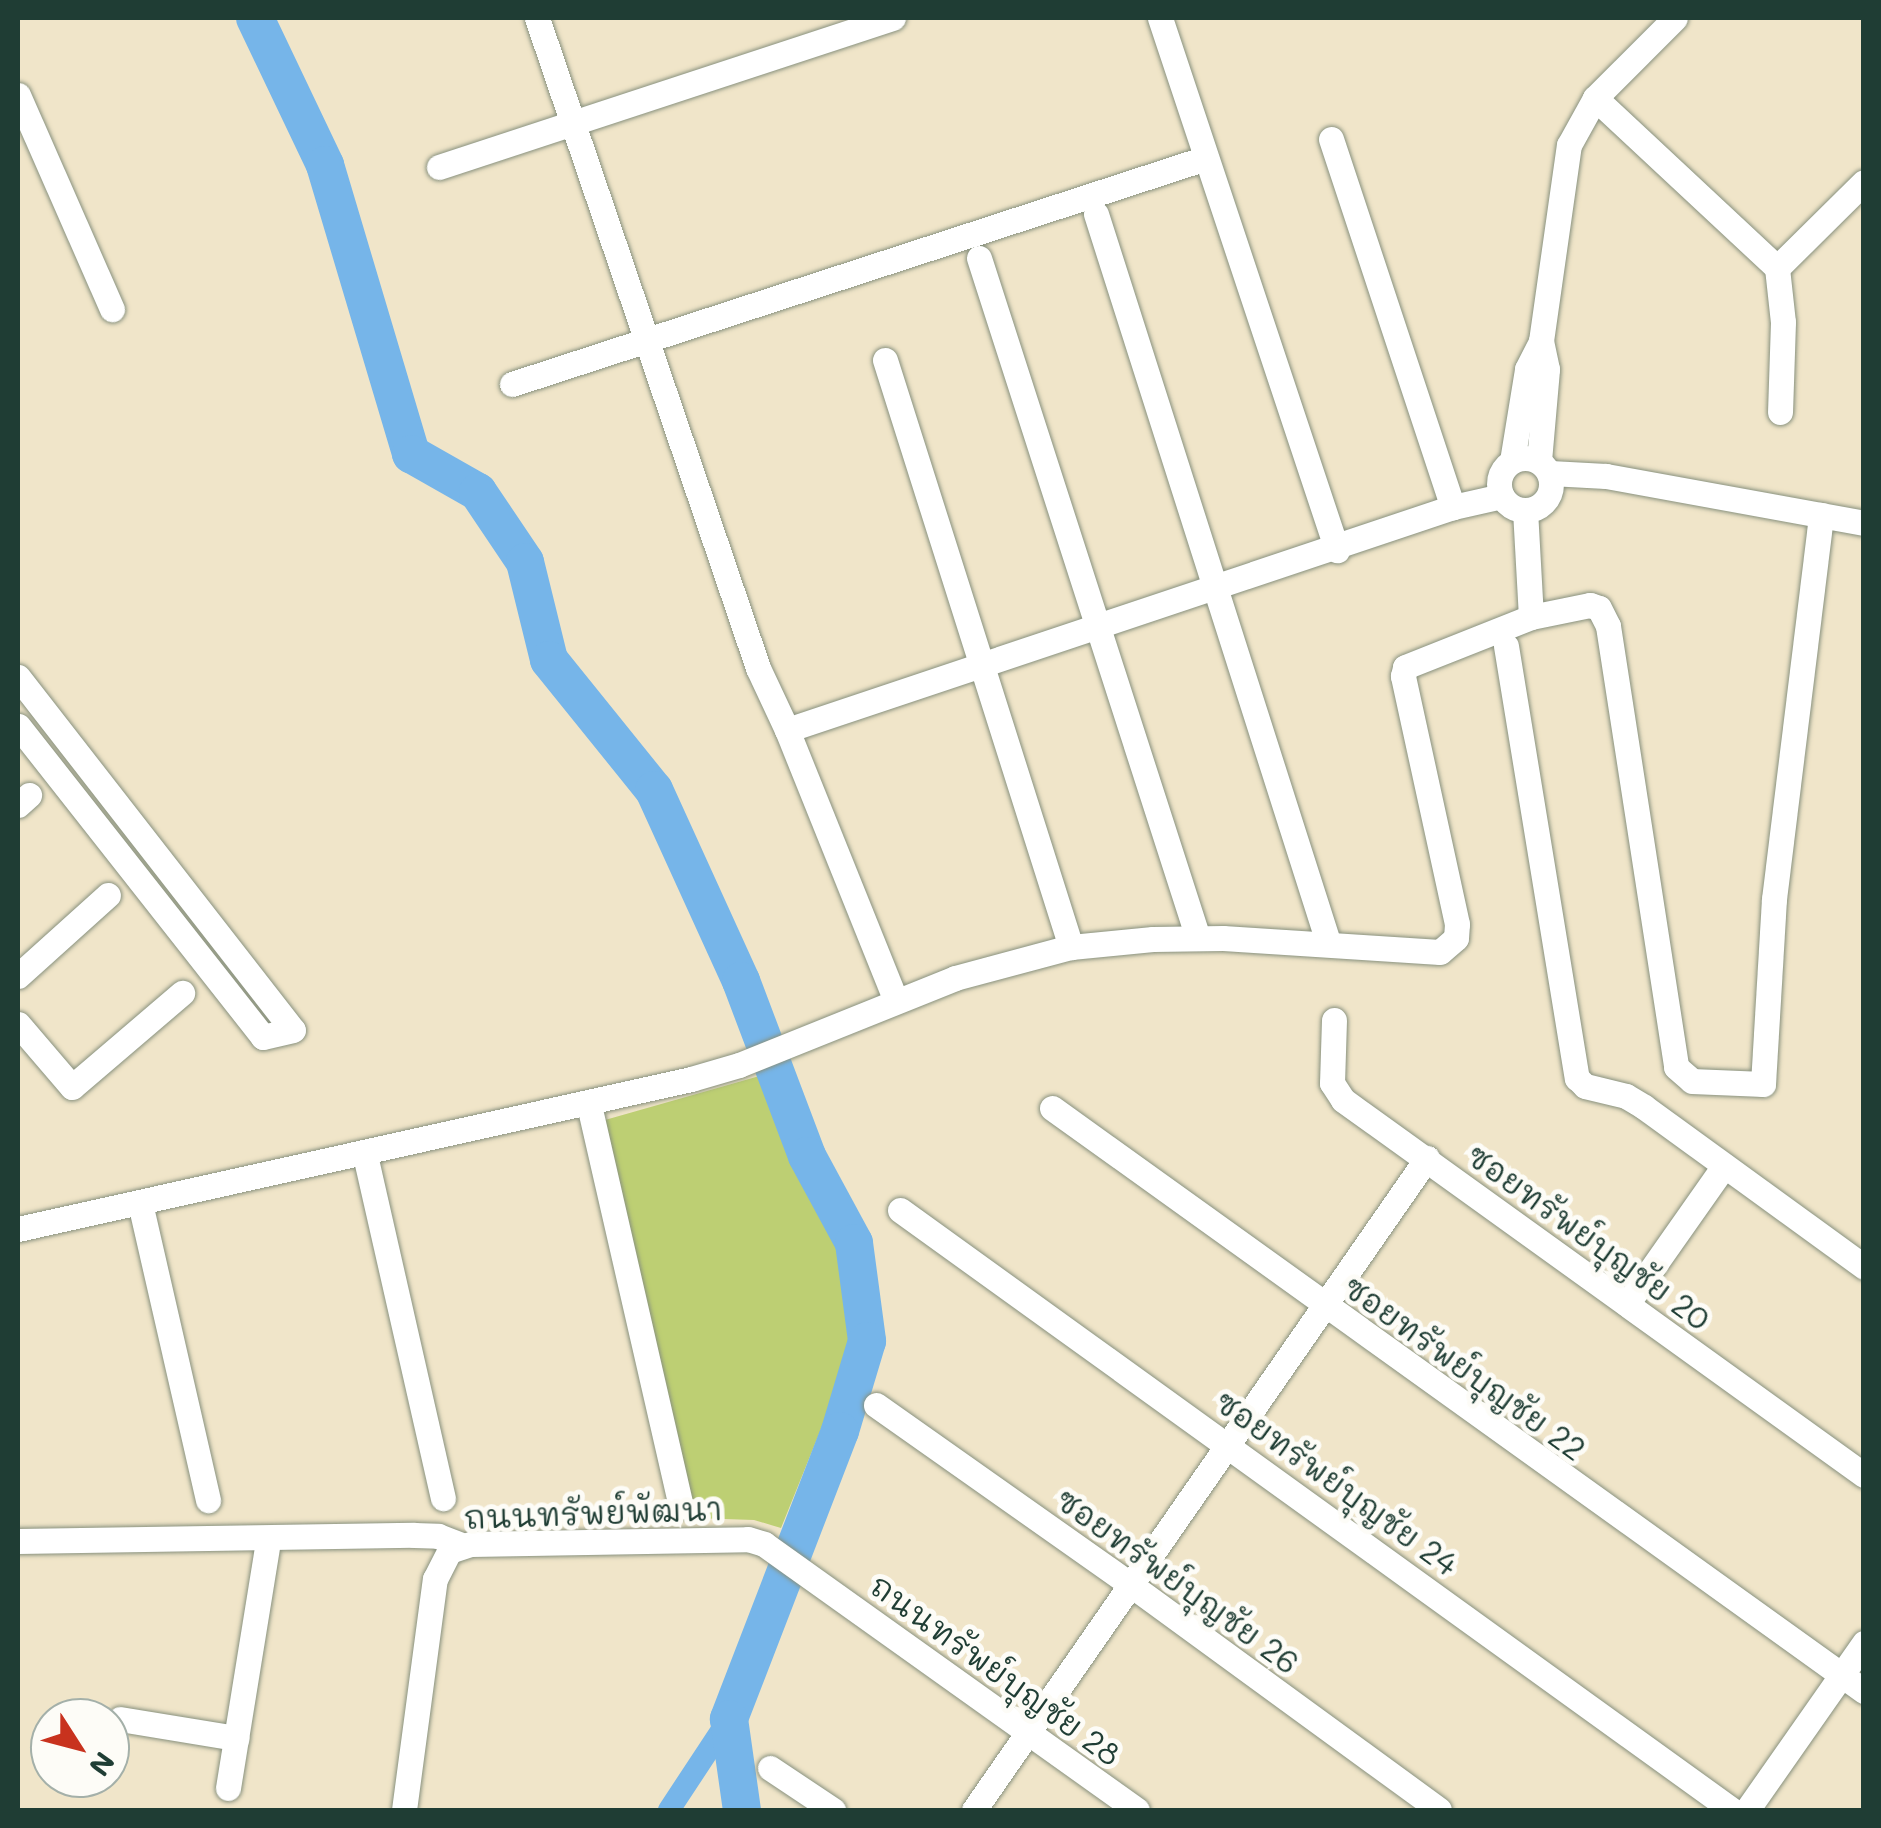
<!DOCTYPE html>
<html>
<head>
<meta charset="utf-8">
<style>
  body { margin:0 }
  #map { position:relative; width:1881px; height:1828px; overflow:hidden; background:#f0e5c9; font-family:Mali,"Playpen Sans Thai",sans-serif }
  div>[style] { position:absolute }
  .green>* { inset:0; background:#bdcf73 }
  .canal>* { height:22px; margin:-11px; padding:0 11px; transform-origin:11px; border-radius:11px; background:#76b5e9 }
  .river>* { height:38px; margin:-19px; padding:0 19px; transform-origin:19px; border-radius:19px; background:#76b5e9 }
  .roads { filter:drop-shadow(0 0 2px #88917e) drop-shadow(0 0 2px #88917e) }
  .minor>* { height:25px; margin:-12.5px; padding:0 12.5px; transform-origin:12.5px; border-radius:12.5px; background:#fff }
  .minor>.ring { margin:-12.5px; padding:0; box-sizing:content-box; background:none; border:25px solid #fff; border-radius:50% }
  span { translate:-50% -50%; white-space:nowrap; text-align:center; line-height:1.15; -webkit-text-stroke:10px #fdfcf7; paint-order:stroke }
  .street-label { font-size:32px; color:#1f3d34 }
  .frame { position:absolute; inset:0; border:20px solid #1f3d34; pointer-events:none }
  .north { position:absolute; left:30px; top:1698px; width:100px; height:100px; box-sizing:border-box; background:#fdfcf7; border:2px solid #a4b0a9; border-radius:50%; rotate:126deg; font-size:28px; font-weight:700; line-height:40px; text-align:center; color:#1f3d34 }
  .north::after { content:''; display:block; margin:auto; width:35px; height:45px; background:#c8321e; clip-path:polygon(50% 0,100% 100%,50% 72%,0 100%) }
</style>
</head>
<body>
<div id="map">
  <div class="green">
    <i style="clip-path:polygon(763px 1075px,840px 1244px,855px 1318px,836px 1392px,781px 1528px,754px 1520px,695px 1518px,605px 1120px)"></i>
  </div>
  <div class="canal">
    <i style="left:669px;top:1810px;width:109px;rotate:-56.6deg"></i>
  </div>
  <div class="river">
    <i style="left:255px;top:18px;width:163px;rotate:64.5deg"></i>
    <i style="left:325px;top:165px;width:302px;rotate:73.4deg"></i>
    <i style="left:411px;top:454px;width:77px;rotate:29.6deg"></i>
    <i style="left:478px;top:492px;width:84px;rotate:56.1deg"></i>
    <i style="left:525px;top:562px;width:101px;rotate:76.2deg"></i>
    <i style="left:549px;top:660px;width:167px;rotate:51.1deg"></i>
    <i style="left:654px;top:790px;width:210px;rotate:65.5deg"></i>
    <i style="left:741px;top:981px;width:187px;rotate:69.3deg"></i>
    <i style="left:807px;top:1156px;width:99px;rotate:61.6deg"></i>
    <i style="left:854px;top:1243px;width:99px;rotate:82.4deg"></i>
    <i style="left:867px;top:1341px;width:94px;rotate:106.7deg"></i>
    <i style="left:840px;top:1431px;width:309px;rotate:111.1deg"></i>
    <i style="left:729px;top:1719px;width:92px;rotate:81.9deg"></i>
  </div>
  <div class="roads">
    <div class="minor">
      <i style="left:537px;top:18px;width:687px;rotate:71.22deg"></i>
      <i style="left:758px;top:668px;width:68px;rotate:64.9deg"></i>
      <i style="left:787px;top:730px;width:702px;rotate:-18.51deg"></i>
      <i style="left:1453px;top:507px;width:50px;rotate:-12.7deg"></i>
      <i style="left:1160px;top:18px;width:561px;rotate:71.6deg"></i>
      <i style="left:18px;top:95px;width:234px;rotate:66.3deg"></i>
      <i style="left:1595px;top:98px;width:249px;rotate:43deg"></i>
      <i style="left:1777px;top:268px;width:122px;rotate:-44.7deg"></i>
      <i style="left:1331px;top:139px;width:388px;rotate:71.7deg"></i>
      <i style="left:439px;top:167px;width:478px;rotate:-18.2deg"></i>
      <i style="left:1096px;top:214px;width:764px;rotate:72.32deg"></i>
      <i style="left:979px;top:258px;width:714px;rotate:72.15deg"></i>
      <i style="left:1777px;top:268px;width:54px;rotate:83.7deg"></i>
      <i style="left:1783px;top:322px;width:90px;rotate:91.9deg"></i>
      <i style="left:885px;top:360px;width:616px;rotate:72.42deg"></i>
      <i style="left:512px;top:384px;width:730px;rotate:-18.04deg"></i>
      <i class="ring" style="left:1499px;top:458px;width:27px;height:27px"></i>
      <i style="left:1512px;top:461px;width:93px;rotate:-80.7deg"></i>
      <i style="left:1527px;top:369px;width:31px;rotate:-63deg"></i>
      <i style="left:1541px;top:341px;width:198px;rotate:-81.9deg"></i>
      <i style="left:1569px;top:145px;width:54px;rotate:-61deg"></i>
      <i style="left:1595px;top:98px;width:113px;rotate:-45deg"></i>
      <i style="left:1539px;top:461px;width:92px;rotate:-85deg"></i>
      <i style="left:1547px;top:369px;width:29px;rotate:-102deg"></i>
      <i style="left:1550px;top:473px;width:56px;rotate:3.1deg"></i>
      <i style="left:1606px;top:476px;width:262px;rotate:10.3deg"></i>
      <i style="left:1525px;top:510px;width:107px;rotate:86.8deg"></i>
      <i style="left:1506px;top:646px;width:438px;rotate:80.7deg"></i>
      <i style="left:1577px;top:1078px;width:11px;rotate:45deg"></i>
      <i style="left:1585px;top:1086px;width:42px;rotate:13.7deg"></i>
      <i style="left:1626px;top:1096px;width:21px;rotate:31deg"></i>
      <i style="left:1644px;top:1107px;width:272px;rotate:36deg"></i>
      <i style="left:18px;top:677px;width:447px;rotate:52.1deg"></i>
      <i style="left:293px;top:1030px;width:31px;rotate:167deg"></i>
      <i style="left:263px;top:1037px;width:396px;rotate:-128.2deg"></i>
      <i style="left:787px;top:730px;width:290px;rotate:68.1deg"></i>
      <i style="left:18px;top:805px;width:15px;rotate:-42deg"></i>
      <i style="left:18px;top:976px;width:121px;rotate:-42deg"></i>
      <i style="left:1334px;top:1020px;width:63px;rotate:91.8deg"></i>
      <i style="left:1332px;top:1083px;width:20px;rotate:57deg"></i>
      <i style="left:1343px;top:1100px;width:642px;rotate:35.75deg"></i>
      <i style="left:18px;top:1024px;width:83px;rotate:49.4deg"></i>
      <i style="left:72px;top:1087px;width:145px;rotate:-40.5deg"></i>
      <i style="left:589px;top:1105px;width:412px;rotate:77.1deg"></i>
      <i style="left:1052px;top:1108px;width:1000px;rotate:35.68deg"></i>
      <i style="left:365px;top:1155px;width:352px;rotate:77.2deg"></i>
      <i style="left:140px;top:1203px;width:305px;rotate:77.1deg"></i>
      <i style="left:900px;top:1210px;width:1026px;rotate:35.8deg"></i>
      <i style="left:18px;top:1229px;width:690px;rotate:-12.56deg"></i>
      <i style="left:691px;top:1079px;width:50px;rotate:-16.3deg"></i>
      <i style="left:739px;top:1065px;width:233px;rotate:-21.9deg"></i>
      <i style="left:955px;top:978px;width:120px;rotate:-15deg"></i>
      <i style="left:1071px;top:947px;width:82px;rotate:-5.6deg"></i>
      <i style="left:1153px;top:939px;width:70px;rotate:-0.8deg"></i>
      <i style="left:1223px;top:938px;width:217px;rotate:3.7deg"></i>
      <i style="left:1440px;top:952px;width:21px;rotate:-41deg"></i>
      <i style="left:1456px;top:938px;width:14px;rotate:-86deg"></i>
      <i style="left:1457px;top:924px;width:254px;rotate:-102.3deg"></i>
      <i style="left:1403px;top:676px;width:9px;rotate:-77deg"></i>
      <i style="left:1405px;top:667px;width:136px;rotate:-21.6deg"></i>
      <i style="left:1531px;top:617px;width:60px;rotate:-11.5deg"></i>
      <i style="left:1590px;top:605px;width:9px;rotate:18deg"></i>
      <i style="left:1599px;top:608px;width:20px;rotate:63deg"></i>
      <i style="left:1608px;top:626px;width:446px;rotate:81.2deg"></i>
      <i style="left:1676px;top:1067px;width:21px;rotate:41deg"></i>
      <i style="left:1692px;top:1081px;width:71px;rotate:2.4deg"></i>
      <i style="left:1763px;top:1084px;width:185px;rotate:-86.6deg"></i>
      <i style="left:1774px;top:899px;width:387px;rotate:-83deg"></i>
      <i style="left:1627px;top:1304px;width:169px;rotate:-54.9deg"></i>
      <i style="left:876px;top:1405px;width:312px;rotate:35.2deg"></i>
      <i style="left:1131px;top:1585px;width:381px;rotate:36.1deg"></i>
      <i style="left:18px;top:1541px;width:396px;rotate:-0.9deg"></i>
      <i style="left:414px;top:1535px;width:24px;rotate:2deg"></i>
      <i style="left:438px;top:1536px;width:25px;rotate:21deg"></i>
      <i style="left:120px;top:1719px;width:118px;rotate:9.3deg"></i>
      <i style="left:770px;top:1768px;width:76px;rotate:33.7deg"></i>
      <i style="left:228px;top:1788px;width:251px;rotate:-80.8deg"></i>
      <i style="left:404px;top:1810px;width:233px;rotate:-82.4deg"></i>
      <i style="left:435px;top:1579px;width:31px;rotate:-63deg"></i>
      <i style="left:449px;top:1551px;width:23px;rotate:-18deg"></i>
      <i style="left:471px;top:1544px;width:277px;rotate:-1deg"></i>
      <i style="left:748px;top:1539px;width:17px;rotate:17deg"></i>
      <i style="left:764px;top:1544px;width:458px;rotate:35.5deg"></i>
      <i style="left:974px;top:1810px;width:794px;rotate:-55.21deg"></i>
      <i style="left:1747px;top:1810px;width:204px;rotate:-55deg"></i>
    </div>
  </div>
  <div class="street-label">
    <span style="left:1589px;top:1236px;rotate:36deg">ซอยทรัพย์บุญชัย 20</span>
    <span style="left:1465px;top:1367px;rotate:36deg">ซอยทรัพย์บุญชัย 22</span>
    <span style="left:1337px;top:1482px;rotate:36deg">ซอยทรัพย์บุญชัย 24</span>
    <span style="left:593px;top:1512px;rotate:-2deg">ถนนทรัพย์พัฒนา</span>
    <span style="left:1178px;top:1580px;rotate:36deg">ซอยทรัพย์บุญชัย 26</span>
    <span style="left:996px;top:1669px;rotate:36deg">ถนนทรัพย์บุญชัย 28</span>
  </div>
  <div class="frame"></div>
  <div class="north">N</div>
</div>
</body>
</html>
